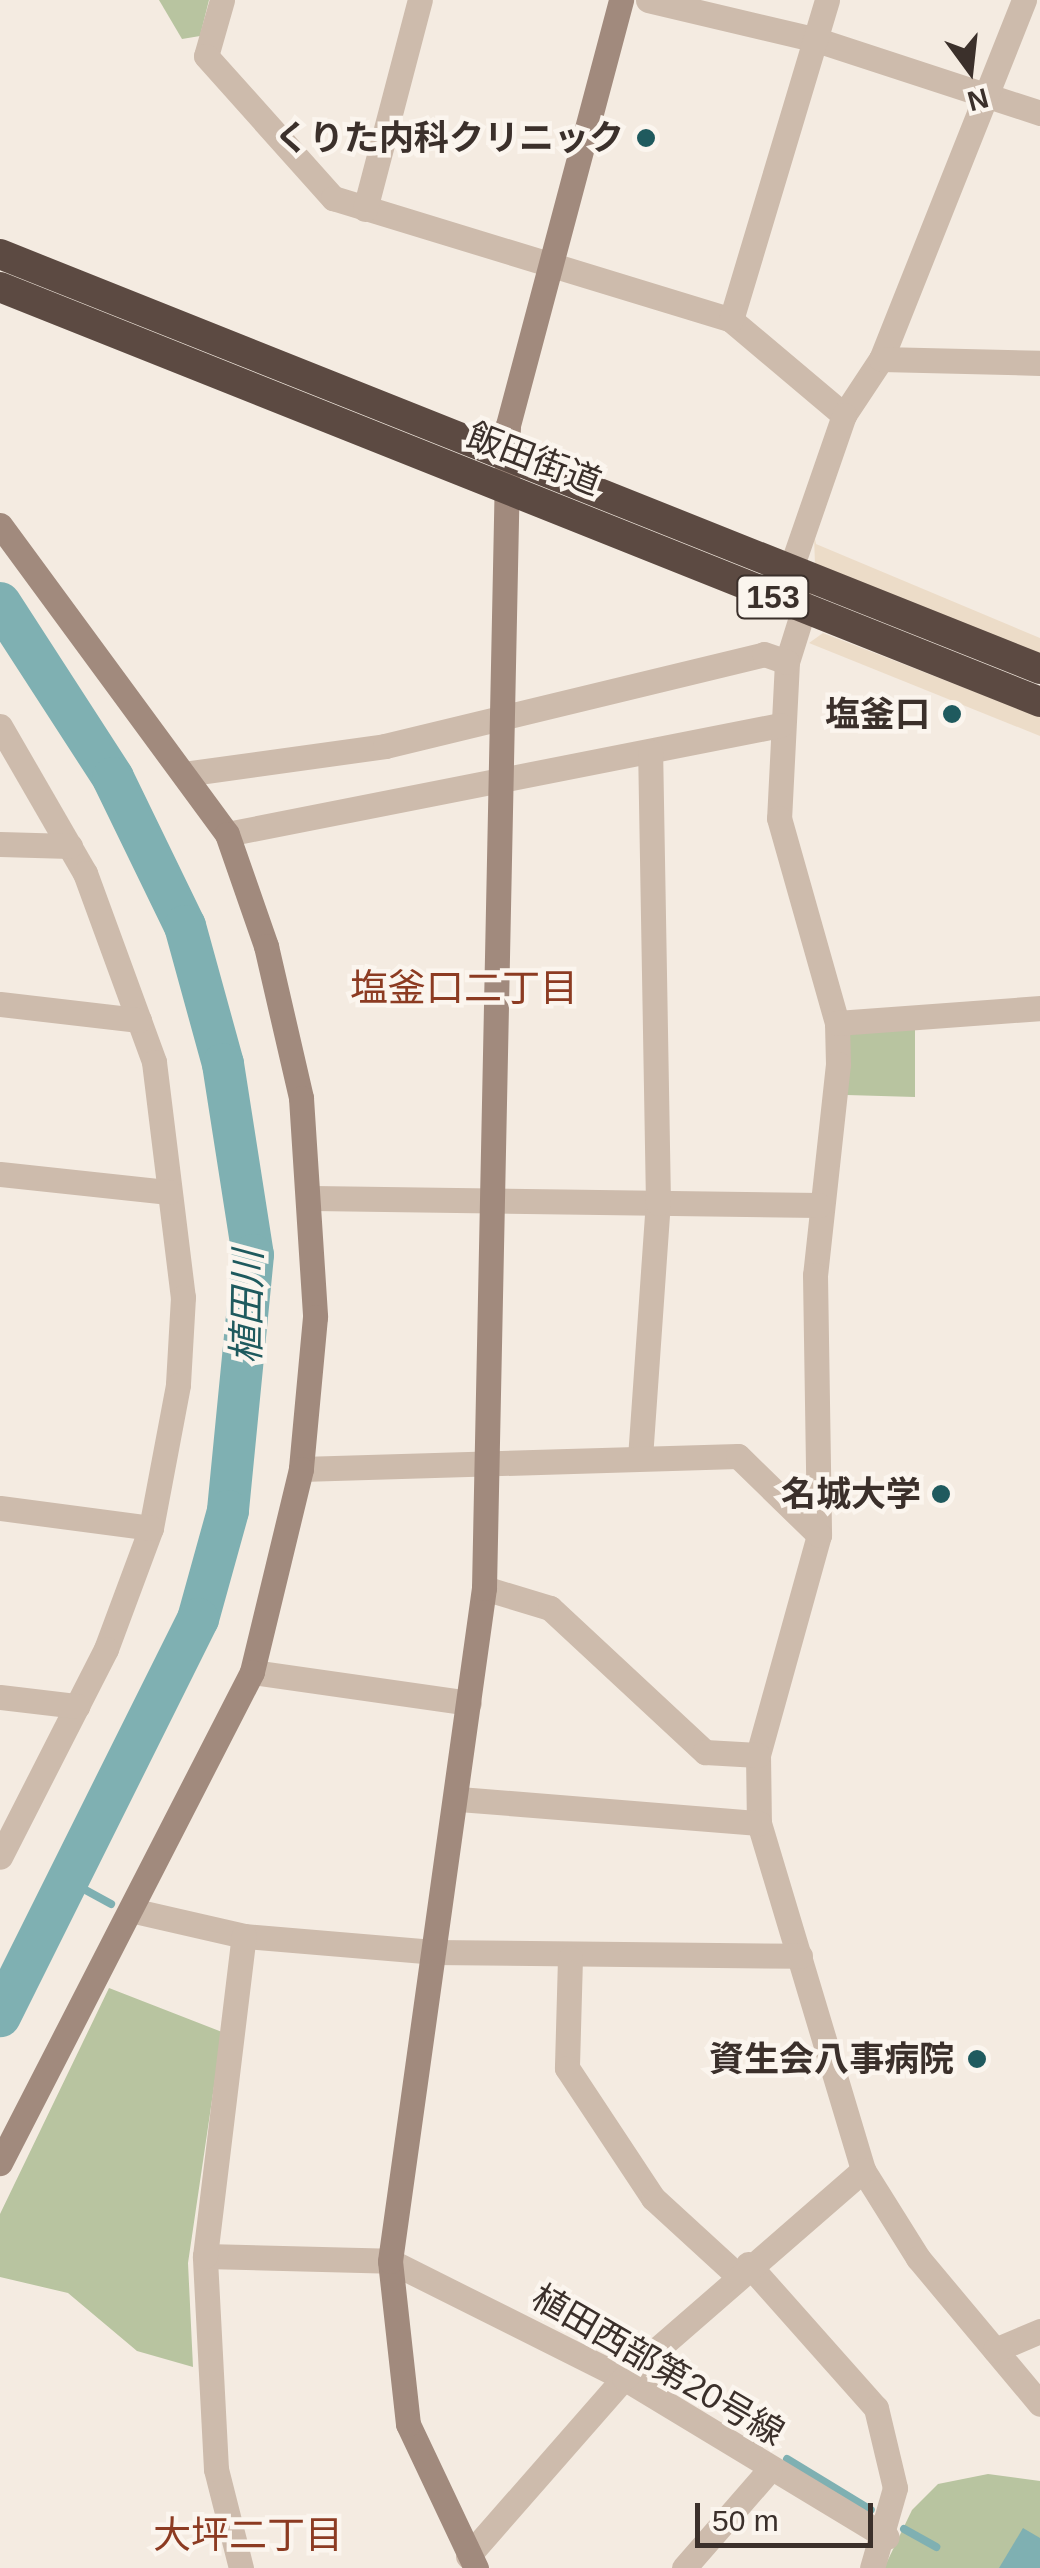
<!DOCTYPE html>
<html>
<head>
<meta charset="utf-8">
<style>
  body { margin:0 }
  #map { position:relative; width:1040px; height:2568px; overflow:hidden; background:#f4ebe1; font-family:Arial,"Noto Sans JP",sans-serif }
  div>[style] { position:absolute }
  .green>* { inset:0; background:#b8c4a0 }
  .plaza>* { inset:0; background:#ecdcc8 }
  .water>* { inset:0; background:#7fb0b2 }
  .stream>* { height:8px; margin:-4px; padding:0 4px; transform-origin:4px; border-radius:4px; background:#7fb0b2 }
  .river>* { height:42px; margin:-21px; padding:0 21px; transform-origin:21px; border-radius:21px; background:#7fb0b2 }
  .street>* { height:25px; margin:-12.5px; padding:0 12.5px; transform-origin:12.5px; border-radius:12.5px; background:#cdbbac }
  .secondary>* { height:25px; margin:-12.5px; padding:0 12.5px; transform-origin:12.5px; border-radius:12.5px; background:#a18a7d }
  .highway>* { height:30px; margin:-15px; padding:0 15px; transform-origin:15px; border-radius:15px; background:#5c4a42 }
  .dots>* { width:28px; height:28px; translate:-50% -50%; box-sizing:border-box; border:5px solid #fbf5ee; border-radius:50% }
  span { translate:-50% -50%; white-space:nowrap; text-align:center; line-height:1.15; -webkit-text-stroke:9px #fbf5ee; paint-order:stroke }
  .shield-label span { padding:2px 8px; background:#fbf5ee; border:2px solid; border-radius:8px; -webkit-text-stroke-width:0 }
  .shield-label { font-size:32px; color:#3b302b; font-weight:700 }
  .poi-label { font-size:35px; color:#3b302b; font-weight:700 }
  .right { translate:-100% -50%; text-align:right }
  .street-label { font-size:35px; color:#3b302b }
  .neighbourhood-label { font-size:38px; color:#8c3b22 }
  .water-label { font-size:38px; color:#1f5a5e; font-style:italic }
  .north { position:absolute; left:920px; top:20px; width:100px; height:100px; -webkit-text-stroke:8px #fbf5ee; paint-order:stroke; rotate:165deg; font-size:28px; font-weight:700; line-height:40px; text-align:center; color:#3b302b }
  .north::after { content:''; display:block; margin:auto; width:35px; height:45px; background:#3b302b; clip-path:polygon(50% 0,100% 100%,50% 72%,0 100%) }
  .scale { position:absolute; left:695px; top:2503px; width:178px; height:45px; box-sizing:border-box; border:5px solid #3b302b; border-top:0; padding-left:12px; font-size:30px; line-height:35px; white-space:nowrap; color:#3b302b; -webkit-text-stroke:8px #fbf5ee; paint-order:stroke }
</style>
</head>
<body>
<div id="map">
  <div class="green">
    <i style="clip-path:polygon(159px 0,209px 0,200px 36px,182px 39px)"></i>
    <i style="clip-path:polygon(915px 1021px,915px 1097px,847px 1095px,847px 1032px)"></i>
    <i style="clip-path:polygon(109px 1988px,222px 2032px,188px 2263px,193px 2367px,137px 2351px,68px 2293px,0 2277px,0 2214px)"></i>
    <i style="clip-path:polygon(988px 2474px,1040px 2481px,1040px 2568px,884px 2568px,912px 2510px,938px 2484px)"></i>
  </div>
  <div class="plaza">
    <i style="clip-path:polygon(814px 534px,816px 544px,1040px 638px,1040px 656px,815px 566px)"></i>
    <i style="clip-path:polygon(823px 633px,1040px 717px,1040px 736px,809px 643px)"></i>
  </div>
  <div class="water">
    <i style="clip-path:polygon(1023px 2528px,1040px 2538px,1040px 2568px,999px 2568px)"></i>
  </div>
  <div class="stream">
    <i style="left:69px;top:1881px;width:48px;rotate:28.7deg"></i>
    <i style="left:787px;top:2459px;width:98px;rotate:31.3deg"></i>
    <i style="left:904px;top:2529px;width:37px;rotate:29deg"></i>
  </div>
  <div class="river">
    <i style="left:0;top:603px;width:208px;rotate:57.1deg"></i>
    <i style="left:113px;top:778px;width:165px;rotate:64.1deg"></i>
    <i style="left:185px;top:926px;width:143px;rotate:74.6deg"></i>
    <i style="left:223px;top:1064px;width:193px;rotate:81.1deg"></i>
    <i style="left:253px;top:1255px;width:257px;rotate:95.6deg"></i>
    <i style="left:228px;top:1511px;width:112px;rotate:105.5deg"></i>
    <i style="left:198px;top:1619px;width:444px;rotate:116.5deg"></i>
  </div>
  <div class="street">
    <i style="left:222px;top:0;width:58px;rotate:105.9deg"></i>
    <i style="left:206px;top:56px;width:191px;rotate:48.2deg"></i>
    <i style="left:333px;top:198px;width:416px;rotate:17deg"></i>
    <i style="left:731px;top:320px;width:148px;rotate:40.1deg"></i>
    <i style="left:648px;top:0;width:174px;rotate:13.3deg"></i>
    <i style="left:817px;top:40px;width:235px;rotate:18.1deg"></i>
    <i style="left:1024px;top:0;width:386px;rotate:111.7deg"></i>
    <i style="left:881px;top:359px;width:67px;rotate:123.5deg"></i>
    <i style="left:844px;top:415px;width:162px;rotate:109.1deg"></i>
    <i style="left:791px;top:568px;width:45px;rotate:74.4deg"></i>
    <i style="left:803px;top:611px;width:53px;rotate:107.4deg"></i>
    <i style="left:787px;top:662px;width:156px;rotate:92.9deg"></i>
    <i style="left:779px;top:818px;width:213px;rotate:74.2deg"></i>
    <i style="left:837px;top:1023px;width:41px;rotate:88.6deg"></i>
    <i style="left:838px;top:1064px;width:212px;rotate:96.2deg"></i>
    <i style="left:815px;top:1275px;width:260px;rotate:89.1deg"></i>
    <i style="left:819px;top:1535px;width:228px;rotate:105.5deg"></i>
    <i style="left:758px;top:1755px;width:68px;rotate:89.2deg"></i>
    <i style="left:759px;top:1823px;width:362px;rotate:73.3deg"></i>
    <i style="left:863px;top:2170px;width:104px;rotate:58deg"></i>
    <i style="left:918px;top:2258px;width:190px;rotate:50.1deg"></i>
    <i style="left:365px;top:209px;width:216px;rotate:-75.3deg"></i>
    <i style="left:731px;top:320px;width:334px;rotate:-73.3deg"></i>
    <i style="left:881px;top:359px;width:159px;rotate:1.4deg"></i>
    <i style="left:0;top:726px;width:170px;rotate:60deg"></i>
    <i style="left:85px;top:873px;width:201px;rotate:69.9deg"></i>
    <i style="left:154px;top:1062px;width:237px;rotate:83deg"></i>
    <i style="left:183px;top:1297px;width:88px;rotate:93.3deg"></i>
    <i style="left:178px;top:1385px;width:146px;rotate:100.7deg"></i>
    <i style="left:151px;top:1528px;width:129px;rotate:110.4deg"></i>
    <i style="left:106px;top:1649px;width:233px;rotate:117deg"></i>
    <i style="left:184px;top:774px;width:203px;rotate:-7.9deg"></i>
    <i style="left:385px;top:746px;width:390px;rotate:-13.6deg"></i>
    <i style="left:764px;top:654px;width:24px;rotate:19deg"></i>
    <i style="left:227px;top:834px;width:564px;rotate:-11.15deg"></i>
    <i style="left:0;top:844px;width:70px;rotate:1.6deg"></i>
    <i style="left:0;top:1004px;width:140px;rotate:6.6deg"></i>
    <i style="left:837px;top:1023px;width:204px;rotate:-4.2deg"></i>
    <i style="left:0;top:1174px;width:170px;rotate:6.1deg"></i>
    <i style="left:313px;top:1198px;width:506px;rotate:0.79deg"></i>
    <i style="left:640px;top:1458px;width:256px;rotate:-86deg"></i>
    <i style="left:658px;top:1203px;width:451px;rotate:-91deg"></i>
    <i style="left:301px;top:1469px;width:437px;rotate:-1.7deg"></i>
    <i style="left:738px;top:1456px;width:113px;rotate:44.3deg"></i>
    <i style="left:0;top:1508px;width:152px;rotate:7.5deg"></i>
    <i style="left:484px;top:1588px;width:69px;rotate:16.9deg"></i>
    <i style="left:550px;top:1608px;width:212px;rotate:42.9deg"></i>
    <i style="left:705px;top:1752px;width:53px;rotate:3.2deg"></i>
    <i style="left:252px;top:1672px;width:219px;rotate:8.1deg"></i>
    <i style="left:0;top:1697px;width:78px;rotate:6.7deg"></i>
    <i style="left:459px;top:1799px;width:301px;rotate:4.6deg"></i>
    <i style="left:135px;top:1911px;width:112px;rotate:12.9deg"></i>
    <i style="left:244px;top:1936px;width:190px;rotate:4.8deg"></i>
    <i style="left:433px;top:1952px;width:367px;rotate:0.6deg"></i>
    <i style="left:570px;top:1958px;width:110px;rotate:91.6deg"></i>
    <i style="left:567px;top:2068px;width:156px;rotate:56.5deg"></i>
    <i style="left:653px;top:2198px;width:114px;rotate:42.5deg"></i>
    <i style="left:205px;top:2256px;width:185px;rotate:1.5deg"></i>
    <i style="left:390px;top:2261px;width:262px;rotate:26.6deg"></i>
    <i style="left:624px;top:2378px;width:307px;rotate:31.2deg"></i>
    <i style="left:748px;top:2264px;width:193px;rotate:48.4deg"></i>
    <i style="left:876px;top:2408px;width:82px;rotate:76.6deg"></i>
    <i style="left:895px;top:2488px;width:83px;rotate:106deg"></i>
    <i style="left:995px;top:2350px;width:49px;rotate:-22.9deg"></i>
    <i style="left:468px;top:2556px;width:237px;rotate:-48.8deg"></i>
    <i style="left:624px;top:2378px;width:317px;rotate:-41deg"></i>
    <i style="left:241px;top:2568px;width:102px;rotate:-104.2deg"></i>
    <i style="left:216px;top:2469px;width:213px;rotate:-93deg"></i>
    <i style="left:205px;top:2256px;width:322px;rotate:-83.1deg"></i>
    <i style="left:684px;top:2568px;width:131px;rotate:-49deg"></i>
  </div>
  <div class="secondary">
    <i style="left:0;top:525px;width:383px;rotate:53.7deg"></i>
    <i style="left:227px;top:834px;width:119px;rotate:70.8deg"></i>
    <i style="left:266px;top:946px;width:156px;rotate:77deg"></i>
    <i style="left:301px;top:1098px;width:219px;rotate:86.3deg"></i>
    <i style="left:315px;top:1317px;width:153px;rotate:95.3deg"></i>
    <i style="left:301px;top:1469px;width:209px;rotate:103.6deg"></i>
    <i style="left:252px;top:1672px;width:552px;rotate:117.17deg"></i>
    <i style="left:476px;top:2568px;width:159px;rotate:-115.3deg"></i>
    <i style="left:408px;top:2424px;width:164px;rotate:-96.3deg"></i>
    <i style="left:390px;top:2261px;width:680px;rotate:-82.05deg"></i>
    <i style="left:484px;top:1588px;width:1163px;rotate:-88.82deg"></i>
    <i style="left:508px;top:425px;width:440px;rotate:-75.1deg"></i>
  </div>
  <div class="highway">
    <i style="left:0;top:254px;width:1120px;rotate:21.75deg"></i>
    <i style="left:0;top:287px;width:1120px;rotate:21.75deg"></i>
  </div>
  <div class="dots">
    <i style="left:646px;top:138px;background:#1f5a5e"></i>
    <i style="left:952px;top:714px;background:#1f5a5e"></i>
    <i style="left:941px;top:1494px;background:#1f5a5e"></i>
    <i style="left:977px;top:2059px;background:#1f5a5e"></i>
  </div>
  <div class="shield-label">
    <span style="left:773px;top:597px">153</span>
  </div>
  <div class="poi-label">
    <span class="right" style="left:624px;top:138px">くりた内科クリニック</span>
    <span class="right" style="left:930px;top:714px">塩釜口</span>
    <span class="right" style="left:921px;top:1494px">名城大学</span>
    <span class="right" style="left:954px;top:2059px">資生会八事病院</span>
  </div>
  <div class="street-label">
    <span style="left:534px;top:459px;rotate:21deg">飯田街道</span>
    <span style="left:658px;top:2365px;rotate:30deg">植田西部第20号線</span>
  </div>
  <div class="neighbourhood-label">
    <span style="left:464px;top:989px">塩釜口二丁目</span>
    <span style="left:248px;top:2536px">大坪二丁目</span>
  </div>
  <div class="water-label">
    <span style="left:248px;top:1307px;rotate:-89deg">植田川</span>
  </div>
  <div class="north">N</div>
  <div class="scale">50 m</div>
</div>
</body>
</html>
